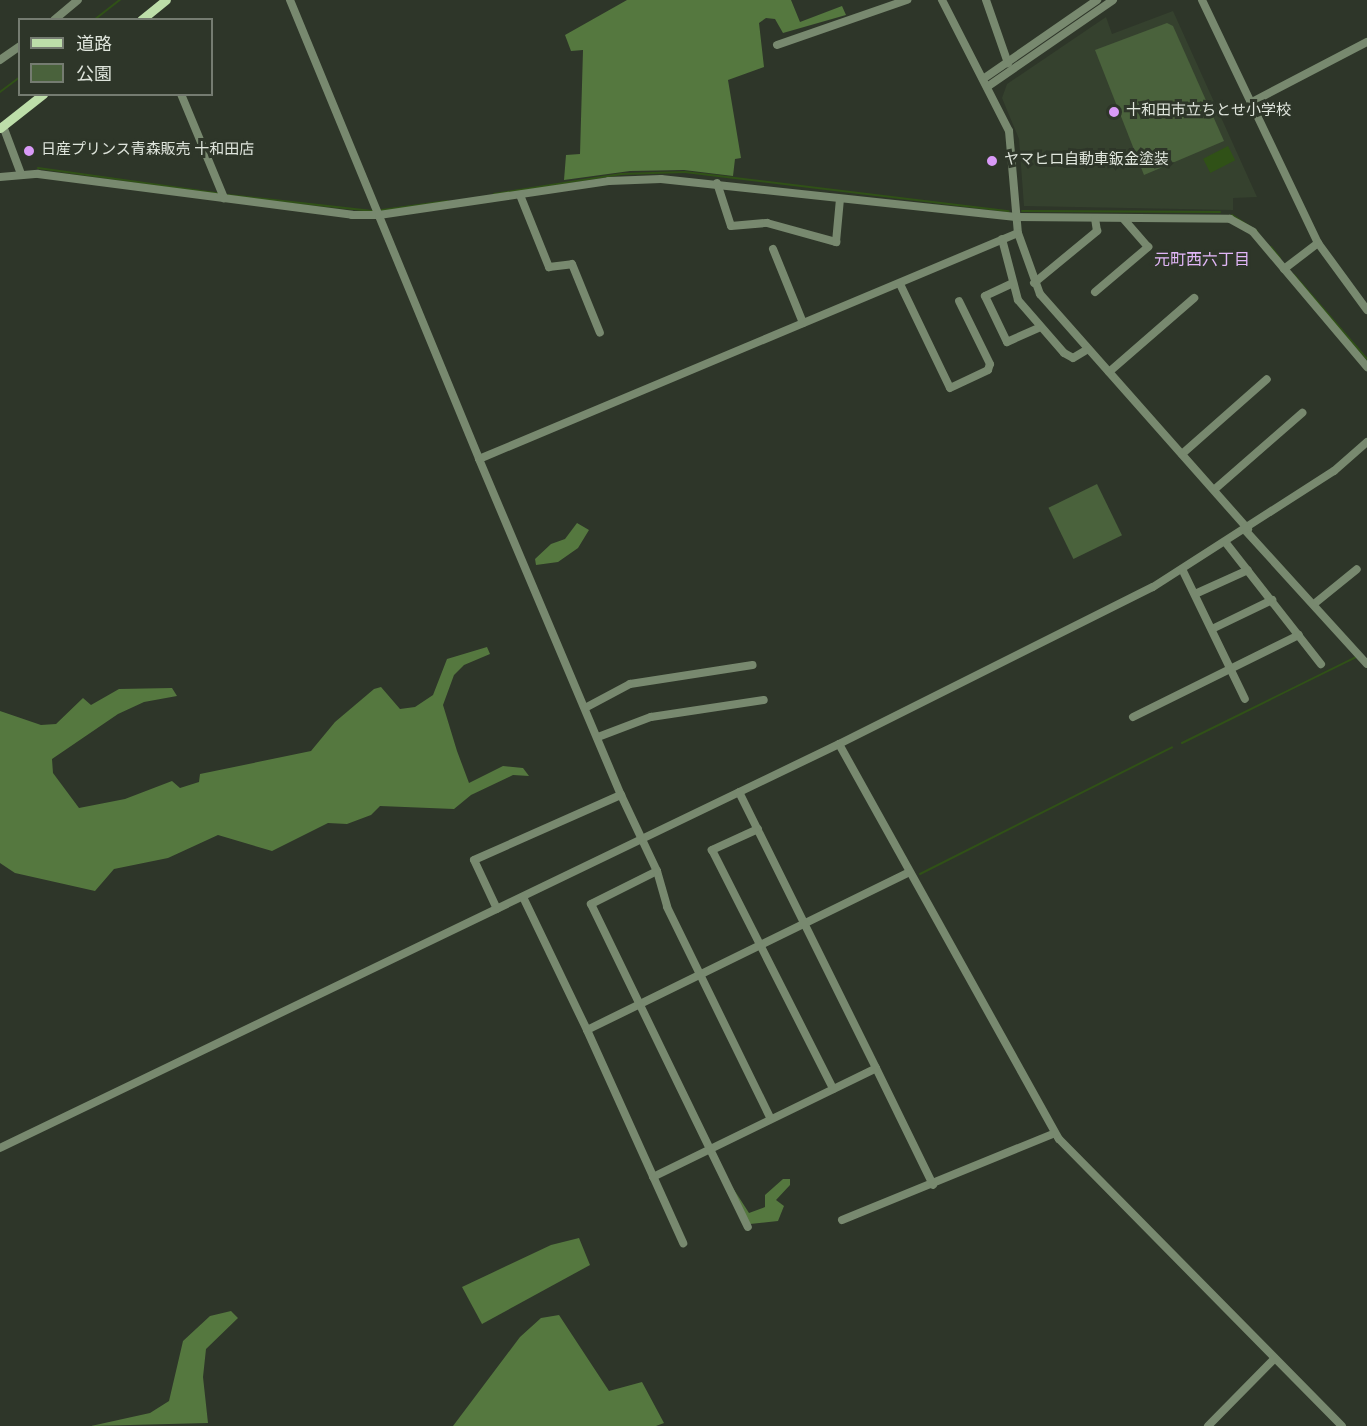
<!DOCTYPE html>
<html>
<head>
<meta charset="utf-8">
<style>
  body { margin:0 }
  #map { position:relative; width:1367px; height:1426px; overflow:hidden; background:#2e3629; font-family:Overpass,"Noto Sans JP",sans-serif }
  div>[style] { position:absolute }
  .built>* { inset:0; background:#35412e }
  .green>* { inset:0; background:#4a623c; transform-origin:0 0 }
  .forest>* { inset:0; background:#55783f }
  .water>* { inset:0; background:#305117; transform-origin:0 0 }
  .stream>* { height:2px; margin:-1px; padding:0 1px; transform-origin:1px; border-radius:1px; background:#305117 }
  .minor>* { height:8px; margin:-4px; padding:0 4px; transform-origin:4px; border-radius:4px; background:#78896f }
  .major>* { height:9px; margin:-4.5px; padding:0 4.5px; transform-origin:4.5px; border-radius:4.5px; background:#bddea9 }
  .dots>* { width:16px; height:16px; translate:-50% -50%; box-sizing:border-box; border:3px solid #2e3629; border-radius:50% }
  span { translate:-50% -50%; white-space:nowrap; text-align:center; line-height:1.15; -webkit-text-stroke:6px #2e3629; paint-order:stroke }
  .poi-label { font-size:15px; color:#dfe5dc }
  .left { translate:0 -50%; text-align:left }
  .neighbourhood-label { font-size:16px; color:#e1b6f7 }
  .legend { position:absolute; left:18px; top:18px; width:195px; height:78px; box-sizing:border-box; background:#2e3629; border:2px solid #757c71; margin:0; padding:8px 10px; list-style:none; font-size:18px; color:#dfe5dc }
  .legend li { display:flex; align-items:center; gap:12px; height:30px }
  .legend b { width:30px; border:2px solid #757c71 }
</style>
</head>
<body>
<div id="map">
  <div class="built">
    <i style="clip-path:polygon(1173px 11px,1257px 197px,1233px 198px,1233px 210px,1024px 206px,1019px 139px,1002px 98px,1007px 84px,1106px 17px,1112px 34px)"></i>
  </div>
  <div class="green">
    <i style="clip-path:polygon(1167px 23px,1173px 26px,1224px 141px,1144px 175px,1095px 50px)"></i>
    <i style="left:1097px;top:484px;width:57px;height:54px;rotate:64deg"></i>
  </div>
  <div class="forest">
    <i style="clip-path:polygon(627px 0,791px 0,800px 22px,842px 6px,846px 15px,783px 33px,775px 19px,766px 18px,759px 23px,764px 67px,728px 80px,741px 158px,735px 159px,733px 176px,684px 170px,630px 171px,564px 180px,566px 155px,580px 154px,583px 50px,571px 51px,565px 35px)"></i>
    <i style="clip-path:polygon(577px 523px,589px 530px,578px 548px,558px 562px,536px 565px,535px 559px,551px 544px,565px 539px)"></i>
    <i style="clip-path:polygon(487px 647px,490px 654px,464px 665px,454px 675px,443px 705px,457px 751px,469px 783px,503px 766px,523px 768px,529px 776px,513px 775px,471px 795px,454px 809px,380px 806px,371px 815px,347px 824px,328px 823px,272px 851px,218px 835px,168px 858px,114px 869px,95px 891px,15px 873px,0 863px,0 711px,41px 725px,56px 724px,83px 698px,91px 705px,119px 689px,172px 688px,177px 696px,144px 702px,118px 714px,52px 759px,53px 773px,79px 808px,125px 799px,172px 781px,180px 788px,199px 782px,200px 774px,311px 751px,335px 722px,374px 689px,381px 687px,400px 709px,415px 707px,433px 695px,447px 659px)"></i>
    <i style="clip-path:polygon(783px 1179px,790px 1179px,790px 1185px,776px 1200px,784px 1206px,778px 1221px,750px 1224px,731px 1185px,749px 1213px,765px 1207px,765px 1195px)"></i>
    <i style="clip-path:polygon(579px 1238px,590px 1265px,482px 1324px,462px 1287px,551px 1245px)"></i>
    <i style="clip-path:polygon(231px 1311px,238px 1318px,206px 1349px,203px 1377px,208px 1423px,91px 1426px,150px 1413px,169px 1401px,183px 1341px,210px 1316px)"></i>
    <i style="clip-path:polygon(559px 1315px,609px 1391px,642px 1382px,664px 1423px,656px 1426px,453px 1426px,520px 1337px,541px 1318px)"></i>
  </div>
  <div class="water">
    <i style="left:1228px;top:146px;width:16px;height:28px;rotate:63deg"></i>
  </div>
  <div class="stream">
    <i style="left:94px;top:20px;width:33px;rotate:-38deg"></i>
    <i style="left:0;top:92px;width:25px;rotate:-37deg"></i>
    <i style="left:38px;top:168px;width:181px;rotate:8deg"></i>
    <i style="left:494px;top:194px;width:129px;rotate:-8.9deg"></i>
    <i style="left:621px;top:174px;width:64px;rotate:-1.8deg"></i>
    <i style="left:685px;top:172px;width:326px;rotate:6.9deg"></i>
    <i style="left:228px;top:195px;width:145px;rotate:6.3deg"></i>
    <i style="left:382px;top:210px;width:66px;rotate:-7.9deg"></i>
    <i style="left:1022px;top:211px;width:198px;rotate:0.3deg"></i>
    <i style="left:1232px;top:215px;width:30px;rotate:33deg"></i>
    <i style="left:1271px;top:247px;width:14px;rotate:51deg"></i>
    <i style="left:1294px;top:275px;width:111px;rotate:49deg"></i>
    <i style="left:1182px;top:743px;width:194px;rotate:-26.3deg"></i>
    <i style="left:920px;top:874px;width:282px;rotate:-26.7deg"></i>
  </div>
  <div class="minor">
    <i style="left:290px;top:0;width:496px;rotate:67.6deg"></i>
    <i style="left:479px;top:459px;width:365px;rotate:67.1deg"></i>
    <i style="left:621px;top:795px;width:84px;rotate:64.7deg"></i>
    <i style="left:657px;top:871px;width:74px;rotate:153.4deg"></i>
    <i style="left:591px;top:904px;width:359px;rotate:64.1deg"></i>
    <i style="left:942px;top:0;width:147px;rotate:62.9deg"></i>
    <i style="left:1009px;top:131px;width:102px;rotate:85deg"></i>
    <i style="left:1018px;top:233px;width:65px;rotate:70.2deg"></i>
    <i style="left:1040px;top:294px;width:314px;rotate:48.5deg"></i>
    <i style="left:986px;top:0;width:67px;rotate:70.8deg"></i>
    <i style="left:1202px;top:0;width:269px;rotate:64.5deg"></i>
    <i style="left:1318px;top:243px;width:83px;rotate:53.8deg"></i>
    <i style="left:54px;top:20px;width:31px;rotate:-40deg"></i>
    <i style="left:777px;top:45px;width:138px;rotate:-19.1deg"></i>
    <i style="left:0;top:60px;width:24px;rotate:-35deg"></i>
    <i style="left:983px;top:79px;width:139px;rotate:-34.7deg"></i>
    <i style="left:987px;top:87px;width:153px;rotate:-34.6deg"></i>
    <i style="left:181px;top:94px;width:113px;rotate:67.5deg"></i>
    <i style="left:1252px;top:102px;width:130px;rotate:-27.6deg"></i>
    <i style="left:3px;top:126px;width:51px;rotate:69.4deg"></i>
    <i style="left:0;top:177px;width:38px;rotate:-5deg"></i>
    <i style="left:38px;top:174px;width:317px;rotate:7.4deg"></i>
    <i style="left:352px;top:215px;width:27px"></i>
    <i style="left:379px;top:215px;width:232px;rotate:-8.4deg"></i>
    <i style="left:609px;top:181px;width:52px;rotate:-2.2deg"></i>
    <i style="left:661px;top:179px;width:357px;rotate:6.1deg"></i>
    <i style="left:1016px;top:217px;width:214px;rotate:0.5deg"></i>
    <i style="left:1230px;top:219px;width:26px;rotate:29deg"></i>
    <i style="left:1253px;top:232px;width:177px;rotate:49.8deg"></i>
    <i style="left:717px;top:183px;width:45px;rotate:72deg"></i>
    <i style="left:731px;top:226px;width:36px;rotate:-5deg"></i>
    <i style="left:767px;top:223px;width:72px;rotate:15.4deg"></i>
    <i style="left:836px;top:242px;width:43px;rotate:-84.7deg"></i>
    <i style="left:520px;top:195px;width:78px;rotate:68.1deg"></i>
    <i style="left:549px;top:267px;width:23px;rotate:-7deg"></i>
    <i style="left:572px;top:264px;width:74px;rotate:67.9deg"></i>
    <i style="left:1002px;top:239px;width:63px;rotate:75.3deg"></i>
    <i style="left:1018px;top:300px;width:70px;rotate:49deg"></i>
    <i style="left:1064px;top:353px;width:10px;rotate:29deg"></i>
    <i style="left:1073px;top:358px;width:17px;rotate:-31deg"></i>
    <i style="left:773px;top:249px;width:80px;rotate:67.9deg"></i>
    <i style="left:1284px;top:269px;width:43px;rotate:-37.4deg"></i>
    <i style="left:1013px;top:283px;width:31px;rotate:155deg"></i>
    <i style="left:985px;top:296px;width:51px;rotate:64.4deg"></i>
    <i style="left:1007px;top:342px;width:36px;rotate:-24deg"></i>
    <i style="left:1034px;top:283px;width:82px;rotate:-39.5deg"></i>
    <i style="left:1097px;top:231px;width:12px;rotate:-99deg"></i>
    <i style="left:900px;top:284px;width:115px;rotate:64.3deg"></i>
    <i style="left:950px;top:388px;width:42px;rotate:-25.3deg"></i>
    <i style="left:988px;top:370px;width:6px;rotate:-72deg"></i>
    <i style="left:990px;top:364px;width:70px;rotate:-116.2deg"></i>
    <i style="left:1095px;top:292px;width:70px;rotate:-40.3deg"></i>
    <i style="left:1148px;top:247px;width:38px;rotate:-131deg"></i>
    <i style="left:1109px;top:372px;width:113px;rotate:-41deg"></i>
    <i style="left:1182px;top:454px;width:113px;rotate:-41.4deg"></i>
    <i style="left:479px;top:459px;width:584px;rotate:-22.75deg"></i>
    <i style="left:1215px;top:489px;width:116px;rotate:-41.1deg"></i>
    <i style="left:1245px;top:530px;width:181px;rotate:47.7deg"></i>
    <i style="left:1226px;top:543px;width:154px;rotate:51.9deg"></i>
    <i style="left:1183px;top:571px;width:142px;rotate:64.2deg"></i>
    <i style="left:1195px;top:594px;width:58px;rotate:-24.4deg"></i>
    <i style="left:1314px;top:604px;width:55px;rotate:-39.1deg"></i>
    <i style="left:1212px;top:629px;width:67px;rotate:-25.8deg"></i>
    <i style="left:585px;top:708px;width:51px;rotate:-28.1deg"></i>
    <i style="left:630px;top:684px;width:124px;rotate:-8.8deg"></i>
    <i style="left:1133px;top:717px;width:185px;rotate:-26.3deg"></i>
    <i style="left:598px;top:737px;width:57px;rotate:-20.7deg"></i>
    <i style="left:651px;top:717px;width:114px;rotate:-8.6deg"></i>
    <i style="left:839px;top:744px;width:452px;rotate:60.9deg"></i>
    <i style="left:1059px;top:1139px;width:403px;rotate:45.4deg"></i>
    <i style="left:758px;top:829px;width:51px;rotate:155.5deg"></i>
    <i style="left:712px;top:850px;width:268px;rotate:63.1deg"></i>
    <i style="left:657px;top:871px;width:37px;rotate:74deg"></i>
    <i style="left:667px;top:907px;width:236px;rotate:63.9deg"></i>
    <i style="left:523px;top:897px;width:148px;rotate:64.3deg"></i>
    <i style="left:587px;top:1030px;width:234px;rotate:65.7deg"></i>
    <i style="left:497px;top:909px;width:54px;rotate:-115.1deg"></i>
    <i style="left:474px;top:860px;width:161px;rotate:-23.9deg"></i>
    <i style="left:587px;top:1030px;width:359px;rotate:-26.1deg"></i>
    <i style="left:876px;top:1068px;width:130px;rotate:64deg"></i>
    <i style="left:0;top:1148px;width:931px;rotate:-25.71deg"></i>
    <i style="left:839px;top:744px;width:351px;rotate:-26.6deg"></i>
    <i style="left:1153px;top:587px;width:215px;rotate:-32.7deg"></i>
    <i style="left:1334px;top:471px;width:44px;rotate:-41.3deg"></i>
    <i style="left:653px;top:1177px;width:248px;rotate:-26deg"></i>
    <i style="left:876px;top:1068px;width:308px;rotate:-116.4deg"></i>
    <i style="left:842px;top:1220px;width:230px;rotate:-22.2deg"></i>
    <i style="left:1208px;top:1426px;width:95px;rotate:-45.4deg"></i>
  </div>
  <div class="major">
    <i style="left:141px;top:20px;width:32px;rotate:-39deg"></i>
    <i style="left:0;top:128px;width:55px;rotate:-38.3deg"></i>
  </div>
  <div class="dots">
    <i style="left:1114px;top:112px;background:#d99af7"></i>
    <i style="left:29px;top:151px;background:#d99af7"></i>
    <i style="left:992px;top:161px;background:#d99af7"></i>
  </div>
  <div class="poi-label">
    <span class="left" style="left:1126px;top:112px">十和田市立ちとせ小学校</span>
    <span class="left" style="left:41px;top:151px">日産プリンス青森販売 十和田店</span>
    <span class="left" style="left:1004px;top:161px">ヤマヒロ自動車鈑金塗装</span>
  </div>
  <div class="neighbourhood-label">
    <span style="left:1202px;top:261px">元町西六丁目</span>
  </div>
  <ul class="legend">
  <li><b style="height:8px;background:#bddea9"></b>道路</li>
  <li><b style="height:16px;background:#4a623c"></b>公園</li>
  </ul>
</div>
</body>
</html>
